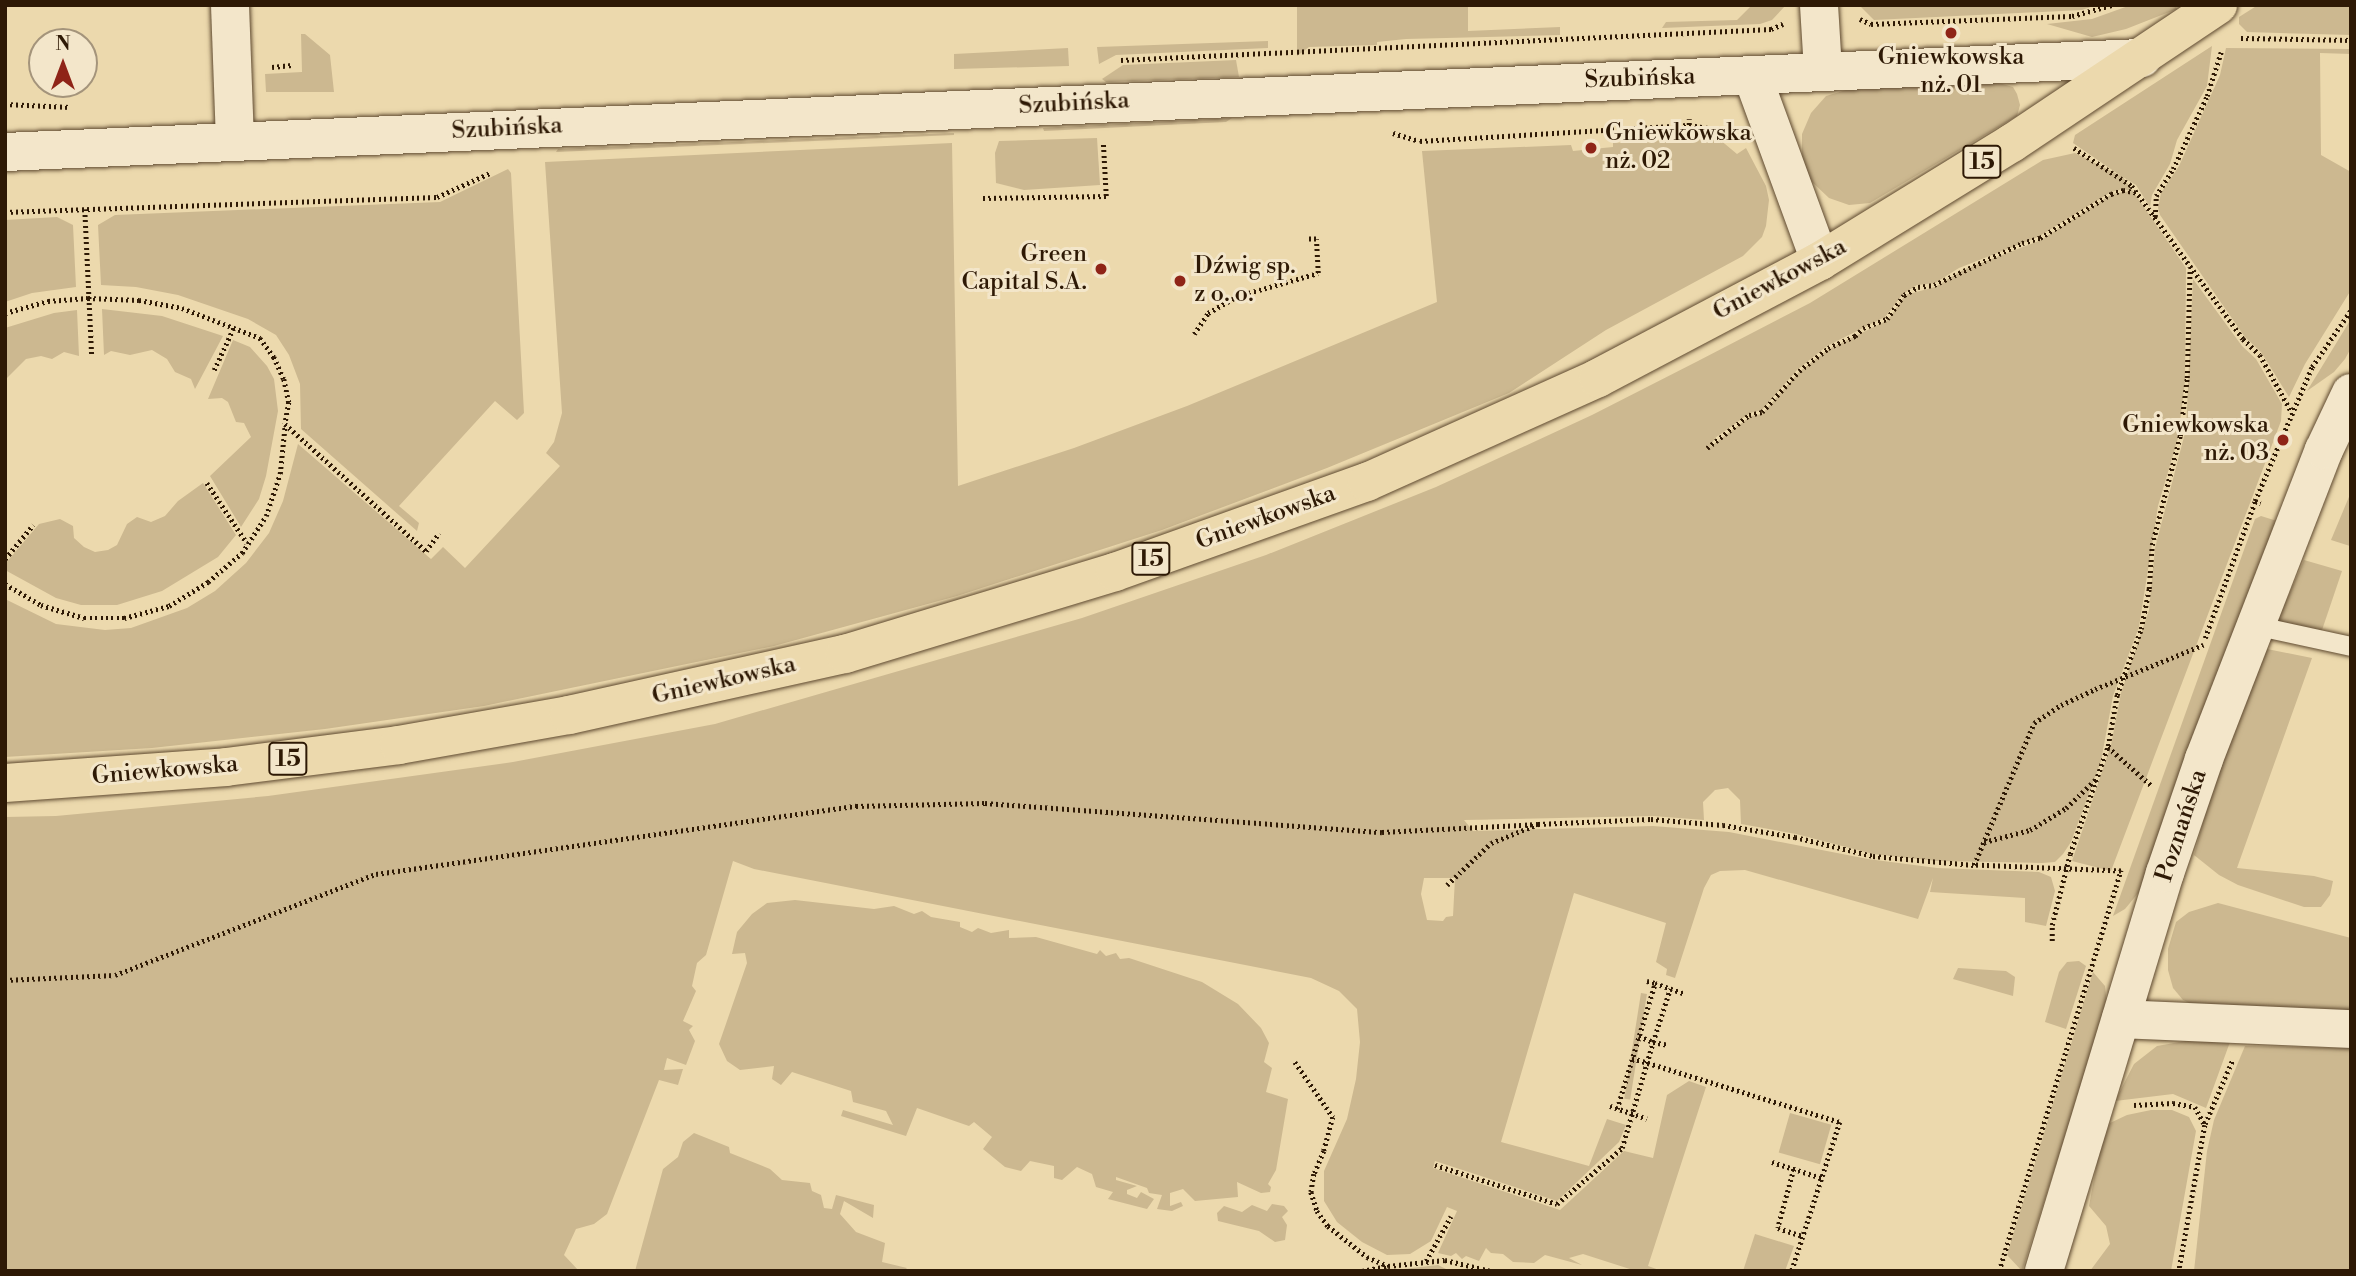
<!DOCTYPE html>
<html>
<head>
<meta charset="utf-8">
<style>
  body { margin:0 }
  #map { position:relative; width:2356px; height:1276px; overflow:hidden; background:#ecd9ad; font-family:"Libre Bodoni",serif }
  div>[style] { position:absolute }
  .green>* { inset:0; background:#ccb890; transform-origin:0 0 }
  .path>* { height:4.5px; margin-top:-2.25px; transform-origin:0; background:repeating-linear-gradient(90deg,#2e1905 0 2px,transparent 0 5.5px) }
  .roads { filter:drop-shadow(0 0 2px #5e492f) drop-shadow(0 0 2px #5e492f) }
  .service>* { height:19px; margin:-9.5px; padding:0 9.5px; transform-origin:9.5px; border-radius:9.5px; background:#f3e6ca }
  .minor>* { height:38px; margin:-19px; padding:0 19px; transform-origin:19px; border-radius:19px; background:#f3e6ca }
  .primary>* { height:38px; margin:-19px; padding:0 19px; transform-origin:19px; border-radius:19px; background:#ecd9ad }
  .dots>* { width:19px; height:19px; translate:-50% -50%; box-sizing:border-box; border:4px solid #f3e6ca; border-radius:50% }
  span { translate:-50% -50%; white-space:nowrap; text-align:center; line-height:1.15; -webkit-text-stroke:6px #f3e6ca; paint-order:stroke }
  .shield-label span { padding:2px 5px; background:#f3e6ca; border:2px solid; border-radius:5px; -webkit-text-stroke-width:0 }
  .shield-label { font-size:23px; color:#2e1905; font-weight:700 }
  .poi-label { font-size:24px; color:#2e1905 }
  .left { translate:0 -50%; text-align:left }
  .right { translate:-100% -50%; text-align:right }
  .street-label { font-size:24px; color:#2e1905 }
  .frame { position:absolute; inset:0; border:7px solid #2e1905; pointer-events:none }
  .north { position:absolute; left:28px; top:28px; width:70px; height:70px; box-sizing:border-box; background:#f3e6ca; border:2px solid #a4947b; border-radius:50%; rotate:0deg; font-size:19px; font-weight:700; line-height:28px; text-align:center; color:#2e1905 }
  .north::after { content:''; display:block; margin:auto; width:24px; height:32px; background:#8f2418; clip-path:polygon(50% 0,100% 100%,50% 72%,0 100%) }
</style>
</head>
<body>
<div id="map">
  <div class="green">
    <i style="clip-path:polygon(1297px 5px,1468px 5px,1468px 31px,1560px 27px,1560px 35px,1406px 39px,1377px 42px,1377px 45px,1309px 47px,1297px 56px)"></i>
    <i style="clip-path:polygon(1752px 5px,1786px 5px,1772px 20px,1760px 24px,1662px 28px,1666px 22px,1737px 20px)"></i>
    <i style="clip-path:polygon(1859px 5px,2096px 5px,2082px 10px,1874px 20px)"></i>
    <i style="clip-path:polygon(2131px 5px,2175px 5px,2177px 9px,2126px 29px,2092px 37px,2047px 24px,2092px 19px)"></i>
    <i style="clip-path:polygon(2258px 5px,2351px 5px,2351px 35px,2247px 32px,2239px 24px,2239px 17px)"></i>
    <i style="clip-path:polygon(301px 34px,305px 34px,330px 55px,334px 92px,266px 92px,265px 74px,302px 72px)"></i>
    <i style="clip-path:polygon(1268px 41px,1268px 48px,1116px 55px,1099px 64px,1097px 47px)"></i>
    <i style="clip-path:polygon(evenodd,2212px 46px,2207px 86px,2177px 140px,2170px 164px,2152px 195px,2150px 207px,2136px 185px,2123px 177px,2186px 268px,2185px 381px,2178px 438px,2158px 506px,2139px 627px,2113px 696px,2101px 761px,2071px 842px,2063px 854px,2055px 862px,2042px 863px,1937px 861px,1873px 854px,1796px 834px,1741px 824px,1740px 800px,1728px 788px,1715px 790px,1703px 802px,1704px 820px,1653px 816px,1464px 820px,1473px 831px,1653px 826px,1729px 832px,1868px 859px,1937px 868px,2039px 872px,2051px 877px,2055px 891px,2046px 926px,2025px 922px,2025px 898px,1930px 892px,1933px 878px,1918px 919px,1745px 870px,1720px 871px,1711px 875px,1704px 888px,1675px 978px,1666px 975px,1667px 969px,1656px 962px,1666px 923px,1574px 893px,1501px 1142px,1589px 1166px,1607px 1119px,1626px 1125px,1619px 1142px,1557px 1201px,1435px 1161px,1433px 1168px,1560px 1210px,1624px 1151px,1653px 1158px,1667px 1095px,1689px 1081px,1706px 1087px,1648px 1266px,1662px 1271px,1636px 1271px,1583px 1254px,1569px 1258px,1582px 1265px,1545px 1255px,1534px 1263px,1513px 1262px,1503px 1254px,1491px 1253px,1486px 1248px,1479px 1261px,1466px 1256px,1462px 1259px,1456px 1253px,1451px 1256px,1438px 1253px,1457px 1211px,1447px 1207px,1431px 1241px,1410px 1254px,1387px 1255px,1362px 1242px,1337px 1222px,1324px 1201px,1324px 1171px,1347px 1119px,1356px 1079px,1360px 1042px,1357px 1009px,1339px 991px,1311px 978px,754px 869px,733px 861px,706px 955px,697px 963px,692px 986px,696px 991px,683px 1021px,693px 1026px,689px 1030px,695px 1041px,686px 1065px,667px 1058px,664px 1070px,683px 1069px,678px 1085px,659px 1080px,607px 1214px,594px 1224px,576px 1229px,564px 1255px,579px 1271px,5px 1271px,5px 817px,56px 816px,268px 796px,513px 762px,715px 724px,1082px 618px,1266px 555px,1436px 487px,1592px 415px,1698px 361px,1810px 303px,2043px 160px,2075px 153px,2121px 176px,2073px 143px,2075px 135px,2212px 46px,2123px 189px,2130px 191px,2112px 194px,2041px 240px,1963px 270px,1935px 287px,1905px 295px,1888px 320px,1829px 349px,1799px 372px,1762px 414px,1751px 416px,1710px 447px,1715px 438px,1750px 413px,1762px 410px,1797px 370px,1827px 346px,1885px 317px,1903px 294px,1917px 285px,1935px 283px,1959px 268px,2038px 237px,2111px 192px,2123px 189px,2212px 46px,1424px 878px,1455px 878px,1453px 916px,1446px 917px,1443px 921px,1427px 920px,1421px 894px,1424px 878px)"></i>
    <i style="clip-path:polygon(1068px 48px,1069px 66px,954px 69px,954px 54px)"></i>
    <i style="clip-path:polygon(2226px 48px,2351px 49px,2351px 54px,2320px 53px,2321px 155px,2351px 172px,2351px 290px,2305px 364px,2289px 397px,2261px 352px,2245px 337px,2160px 215px,2158px 208px,2161px 193px,2179px 166px,2220px 75px)"></i>
    <i style="clip-path:polygon(1236px 60px,1239px 77px,1106px 82px,1102px 79px,1123px 65px)"></i>
    <i style="clip-path:polygon(1999px 83px,2013px 87px,2017px 94px,2020px 105px,2017px 116px,1870px 203px,1849px 205px,1829px 198px,1811px 181px,1802px 160px,1802px 134px,1811px 113px,1826px 96px,1846px 90px)"></i>
    <i style="clip-path:polygon(1232px 118px,1226px 122px,1044px 131px,1043px 128px)"></i>
    <i style="clip-path:polygon(1692px 131px,1713px 134px,1737px 154px,1746px 148px,1766px 186px,1769px 200px,1766px 226px,1762px 237px,1743px 256px,1606px 330px,1509px 393px,1327px 468px,1162px 530px,957px 596px,774px 646px,484px 706px,325px 729px,152px 748px,5px 757px,5px 599px,56px 624px,105px 630px,131px 628px,187px 608px,215px 591px,246px 563px,269px 533px,283px 501px,298px 444px,431px 559px,443px 547px,465px 568px,560px 466px,546px 453px,554px 442px,562px 413px,545px 162px,952px 143px,958px 486px,1074px 448px,1187px 406px,1437px 302px,1422px 151px,1571px 145px,1573px 151px,1613px 147px,1613px 143px,1664px 140px)"></i>
    <i style="clip-path:polygon(954px 133px,954px 135px,556px 152px,558px 149px)"></i>
    <i style="clip-path:polygon(1097px 138px,1100px 185px,1024px 190px,996px 183px,995px 153px,999px 141px)"></i>
    <i style="clip-path:polygon(508px 169px,511px 173px,524px 413px,517px 420px,495px 401px,399px 506px,419px 523px,417px 531px,301px 429px,300px 384px,289px 355px,276px 335px,248px 319px,178px 295px,136px 287px,101px 285px,98px 225px,115px 215px,440px 202px)"></i>
    <i style="clip-path:polygon(57px 217px,73px 225px,76px 287px,32px 293px,5px 302px,5px 220px)"></i>
    <i style="clip-path:polygon(2193px 279px,2242px 346px,2256px 359px,2282px 404px,2281px 421px,2111px 871px,2072px 861px,2111px 745px,2121px 693px,2149px 610px,2155px 548px,2186px 429px)"></i>
    <i style="clip-path:polygon(102px 309px,162px 316px,223px 336px,195px 389px,191px 379px,175px 372px,167px 359px,152px 350px,130px 355px,111px 351px,104px 355px)"></i>
    <i style="clip-path:polygon(77px 310px,79px 356px,64px 352px,52px 359px,41px 356px,26px 359px,5px 380px,5px 328px,54px 313px)"></i>
    <i style="clip-path:polygon(2351px 319px,2351px 348px,2345px 359px,2334px 372px,2307px 391px)"></i>
    <i style="clip-path:polygon(233px 340px,250px 347px,267px 366px,274px 379px,278px 411px,266px 476px,259px 499px,241px 527px,210px 476px,251px 437px,244px 423px,236px 422px,228px 402px,222px 398px,208px 399px)"></i>
    <i style="clip-path:polygon(203px 483px,236px 535px,218px 557px,162px 591px,117px 605px,81px 605px,56px 598px,5px 570px,5px 564px,39px 524px,60px 519px,73px 526px,74px 538px,84px 547px,95px 552px,108px 550px,117px 545px,127px 524px,137px 517px,151px 522px,165px 516px,178px 501px)"></i>
    <i style="clip-path:polygon(2351px 492px,2351px 544px,2350px 546px,2331px 540px)"></i>
    <i style="clip-path:polygon(2261px 516px,2277px 521px,2139px 892px,2125px 909px,2113px 916px,2255px 519px)"></i>
    <i style="clip-path:polygon(2304px 560px,2342px 571px,2321px 633px,2276px 624px)"></i>
    <i style="clip-path:polygon(2267px 649px,2312px 658px,2237px 868px,2314px 876px,2333px 881px,2330px 895px,2321px 907px,2304px 907px,2238px 885px,2219px 875px,2194px 855px,2213px 785px)"></i>
    <i style="clip-path:polygon(795px 900px,874px 909px,894px 906px,914px 914px,922px 911px,931px 917px,960px 922px,960px 927px,972px 932px,978px 928px,991px 933px,1009px 930px,1009px 938px,1036px 937px,1097px 954px,1100px 950px,1106px 956px,1116px 953px,1120px 959px,1129px 958px,1202px 982px,1238px 1004px,1261px 1028px,1269px 1043px,1264px 1062px,1272px 1068px,1266px 1092px,1288px 1099px,1276px 1170px,1268px 1184px,1271px 1187px,1270px 1192px,1261px 1193px,1237px 1182px,1238px 1197px,1195px 1201px,1183px 1189px,1170px 1193px,1170px 1206px,1181px 1202px,1183px 1206px,1172px 1211px,1157px 1209px,1162px 1195px,1149px 1193px,1147px 1188px,1116px 1177px,1116px 1180px,1137px 1186px,1127px 1190px,1127px 1194px,1137px 1198px,1141px 1192px,1154px 1199px,1147px 1209px,1108px 1199px,1113px 1192px,1096px 1187px,1092px 1174px,1077px 1167px,1062px 1180px,1054px 1178px,1054px 1166px,1030px 1161px,1021px 1171px,1005px 1167px,983px 1149px,992px 1137px,974px 1122px,969px 1126px,917px 1108px,906px 1136px,841px 1116px,843px 1110px,893px 1125px,886px 1111px,853px 1102px,851px 1091px,792px 1072px,781px 1085px,772px 1079px,774px 1066px,740px 1070px,727px 1061px,719px 1044px,747px 963px,745px 953px,732px 954px,737px 932px,752px 914px,767px 903px)"></i>
    <i style="clip-path:polygon(2218px 903px,2351px 938px,2351px 1012px,2200px 1008px,2183px 1000px,2173px 988px,2168px 970px,2168px 949px,2176px 922px,2189px 912px)"></i>
    <i style="clip-path:polygon(2079px 961px,2086px 966px,2066px 1029px,2045px 1022px,2059px 972px,2067px 962px)"></i>
    <i style="clip-path:polygon(1958px 968px,2006px 971px,2015px 977px,2013px 996px,1953px 979px)"></i>
    <i style="clip-path:polygon(2093px 972px,2105px 986px,2107px 1005px,2022px 1271px,2007px 1255px)"></i>
    <i style="left:1641px;top:993px;width:6px;height:107px;rotate:9deg"></i>
    <i style="clip-path:polygon(2191px 1040px,2230px 1042px,2206px 1108px,2173px 1094px,2115px 1101px,2134px 1064px,2157px 1046px)"></i>
    <i style="clip-path:polygon(2245px 1046px,2351px 1048px,2351px 1271px,2194px 1271px,2207px 1151px,2214px 1120px)"></i>
    <i style="clip-path:polygon(2151px 1110px,2172px 1110px,2189px 1117px,2196px 1131px,2171px 1271px,2090px 1271px,2110px 1244px,2106px 1226px,2089px 1206px,2099px 1152px,2110px 1123px,2127px 1115px)"></i>
    <i style="left:1790px;top:1113px;width:43px;height:41px;rotate:16deg"></i>
    <i style="clip-path:polygon(694px 1133px,729px 1147px,730px 1153px,770px 1169px,782px 1180px,810px 1183px,812px 1191px,821px 1195px,824px 1208px,832px 1209px,836px 1195px,874px 1205px,873px 1218px,844px 1201px,840px 1214px,856px 1232px,885px 1243px,882px 1262px,907px 1268px,904px 1271px,635px 1271px,663px 1169px,678px 1157px,683px 1142px)"></i>
    <i style="clip-path:polygon(1272px 1204px,1284px 1206px,1288px 1211px,1282px 1217px,1287px 1225px,1285px 1240px,1275px 1242px,1259px 1231px,1218px 1221px,1217px 1213px,1224px 1206px,1242px 1212px,1252px 1205px,1267px 1211px)"></i>
    <i style="clip-path:polygon(1755px 1234px,1794px 1246px,1785px 1271px,1743px 1271px)"></i>
    <i style="clip-path:polygon(1438px 1265px,1450px 1271px,1386px 1271px)"></i>
  </div>
  <div class="path">
    <i style="left:1860px;top:19px;width:12px;rotate:24deg"></i>
    <i style="left:1871px;top:24px;width:201px;rotate:-2.3deg"></i>
    <i style="left:2072px;top:16px;width:41px;rotate:-15.4deg"></i>
    <i style="left:2241px;top:38px;width:110px;rotate:1deg"></i>
    <i style="left:1121px;top:60px;width:651px;rotate:-2.73deg"></i>
    <i style="left:1771px;top:29px;width:13px;rotate:-23deg"></i>
    <i style="left:272px;top:67px;width:20px;rotate:-6deg"></i>
    <i style="left:5px;top:104px;width:65px;rotate:2.6deg"></i>
    <i style="left:1689px;top:125px;width:24px;rotate:9deg"></i>
    <i style="left:1713px;top:129px;width:24px;rotate:28deg"></i>
    <i style="left:1393px;top:133px;width:28px;rotate:17deg"></i>
    <i style="left:1420px;top:141px;width:269px;rotate:-3.4deg"></i>
    <i style="left:1689px;top:125px;width:6px;rotate:-90deg"></i>
    <i style="left:2074px;top:148px;width:69px;rotate:33.2deg"></i>
    <i style="left:2132px;top:186px;width:189px;rotate:54deg"></i>
    <i style="left:2243px;top:339px;width:23px;rotate:43deg"></i>
    <i style="left:2260px;top:355px;width:64px;rotate:61deg"></i>
    <i style="left:983px;top:198px;width:123px;rotate:-0.9deg"></i>
    <i style="left:1106px;top:196px;width:55px;rotate:-93.1deg"></i>
    <i style="left:85px;top:209px;width:146px;rotate:87.3deg"></i>
    <i style="left:5px;top:212px;width:432px;rotate:-2deg"></i>
    <i style="left:437px;top:197px;width:60px;rotate:-24.4deg"></i>
    <i style="left:2155px;top:217px;width:21px;rotate:-87deg"></i>
    <i style="left:2156px;top:196px;width:32px;rotate:-58deg"></i>
    <i style="left:2173px;top:169px;width:81px;rotate:-65deg"></i>
    <i style="left:2207px;top:96px;width:46px;rotate:-72.3deg"></i>
    <i style="left:5px;top:313px;width:45px;rotate:-15.6deg"></i>
    <i style="left:48px;top:301px;width:40px;rotate:-4.3deg"></i>
    <i style="left:88px;top:298px;width:51px;rotate:2.2deg"></i>
    <i style="left:139px;top:300px;width:44px;rotate:10.5deg"></i>
    <i style="left:182px;top:308px;width:84px;rotate:21deg"></i>
    <i style="left:260px;top:338px;width:24px;rotate:54deg"></i>
    <i style="left:274px;top:357px;width:24px;rotate:66deg"></i>
    <i style="left:284px;top:379px;width:24px;rotate:78deg"></i>
    <i style="left:289px;top:402px;width:22px;rotate:100deg"></i>
    <i style="left:285px;top:424px;width:190px;rotate:42deg"></i>
    <i style="left:426px;top:551px;width:22px;rotate:-54deg"></i>
    <i style="left:1194px;top:334px;width:25px;rotate:-56deg"></i>
    <i style="left:1208px;top:313px;width:34px;rotate:-30deg"></i>
    <i style="left:1238px;top:296px;width:83px;rotate:-16deg"></i>
    <i style="left:1318px;top:273px;width:34px;rotate:-93deg"></i>
    <i style="left:1316px;top:239px;width:7px;rotate:180deg"></i>
    <i style="left:214px;top:370px;width:47px;rotate:-65.1deg"></i>
    <i style="left:1707px;top:448px;width:53px;rotate:-38.2deg"></i>
    <i style="left:1749px;top:415px;width:13px;rotate:-13deg"></i>
    <i style="left:1762px;top:412px;width:55px;rotate:-47.9deg"></i>
    <i style="left:1799px;top:371px;width:37px;rotate:-38deg"></i>
    <i style="left:1828px;top:348px;width:30px;rotate:-24deg"></i>
    <i style="left:1855px;top:336px;width:11px;rotate:-45deg"></i>
    <i style="left:1863px;top:328px;width:26px;rotate:-21deg"></i>
    <i style="left:1887px;top:319px;width:29px;rotate:-55deg"></i>
    <i style="left:1904px;top:295px;width:16px;rotate:-30deg"></i>
    <i style="left:1918px;top:287px;width:16px;rotate:-7deg"></i>
    <i style="left:1934px;top:285px;width:98px;rotate:-25.5deg"></i>
    <i style="left:2022px;top:243px;width:19px;rotate:-16deg"></i>
    <i style="left:2040px;top:238px;width:84px;rotate:-31.8deg"></i>
    <i style="left:2111px;top:194px;width:13px;rotate:-18deg"></i>
    <i style="left:2123px;top:190px;width:15px;rotate:11deg"></i>
    <i style="left:207px;top:483px;width:72px;rotate:56.3deg"></i>
    <i style="left:2255px;top:501px;width:146px;rotate:-67deg"></i>
    <i style="left:2312px;top:367px;width:69px;rotate:-55.6deg"></i>
    <i style="left:5px;top:559px;width:44px;rotate:-50.5deg"></i>
    <i style="left:5px;top:584px;width:42px;rotate:30.3deg"></i>
    <i style="left:41px;top:605px;width:45px;rotate:16.8deg"></i>
    <i style="left:84px;top:618px;width:40px"></i>
    <i style="left:124px;top:618px;width:47px;rotate:-14.9deg"></i>
    <i style="left:169px;top:606px;width:46px;rotate:-31.6deg"></i>
    <i style="left:208px;top:582px;width:45px;rotate:-40.5deg"></i>
    <i style="left:242px;top:553px;width:44px;rotate:-57deg"></i>
    <i style="left:266px;top:516px;width:44px;rotate:-71.6deg"></i>
    <i style="left:280px;top:474px;width:49px;rotate:-84.2deg"></i>
    <i style="left:2205px;top:638px;width:146px;rotate:-69.9deg"></i>
    <i style="left:2255px;top:501px;width:6px;rotate:18deg"></i>
    <i style="left:2108px;top:747px;width:59px;rotate:41.6deg"></i>
    <i style="left:1984px;top:842px;width:48px;rotate:-14.6deg"></i>
    <i style="left:2030px;top:830px;width:42px;rotate:-31.4deg"></i>
    <i style="left:2066px;top:808px;width:42px;rotate:-44deg"></i>
    <i style="left:2121px;top:871px;width:147px;rotate:-177.7deg"></i>
    <i style="left:1974px;top:865px;width:154px;rotate:-67.1deg"></i>
    <i style="left:2034px;top:723px;width:32px;rotate:-34deg"></i>
    <i style="left:2061px;top:705px;width:38px;rotate:-25deg"></i>
    <i style="left:2095px;top:689px;width:117px;rotate:-22.2deg"></i>
    <i style="left:1447px;top:885px;width:61px;rotate:-43.7deg"></i>
    <i style="left:1491px;top:843px;width:51px;rotate:-22deg"></i>
    <i style="left:1538px;top:824px;width:113px;rotate:-2.5deg"></i>
    <i style="left:1651px;top:819px;width:72px;rotate:4.8deg"></i>
    <i style="left:1723px;top:825px;width:73px;rotate:9.5deg"></i>
    <i style="left:1795px;top:837px;width:80px;rotate:13.7deg"></i>
    <i style="left:1873px;top:856px;width:101px;rotate:5.1deg"></i>
    <i style="left:2052px;top:941px;width:16px;rotate:-90deg"></i>
    <i style="left:2052px;top:925px;width:73px;rotate:-75.8deg"></i>
    <i style="left:2070px;top:854px;width:114px;rotate:-70.6deg"></i>
    <i style="left:2108px;top:746px;width:52px;rotate:-80deg"></i>
    <i style="left:2117px;top:695px;width:70px;rotate:-70deg"></i>
    <i style="left:2141px;top:629px;width:41px;rotate:-78.7deg"></i>
    <i style="left:2149px;top:589px;width:44px;rotate:-86.1deg"></i>
    <i style="left:2152px;top:545px;width:113px;rotate:-75.6deg"></i>
    <i style="left:2180px;top:436px;width:58px;rotate:-83.1deg"></i>
    <i style="left:2187px;top:378px;width:111px;rotate:-88.5deg"></i>
    <i style="left:5px;top:980px;width:110px;rotate:-2.6deg"></i>
    <i style="left:115px;top:975px;width:280px;rotate:-21.2deg"></i>
    <i style="left:376px;top:874px;width:485px;rotate:-8.1deg"></i>
    <i style="left:856px;top:806px;width:129px;rotate:-1.3deg"></i>
    <i style="left:985px;top:803px;width:398px;rotate:4.2deg"></i>
    <i style="left:1382px;top:832px;width:156px;rotate:-2.9deg"></i>
    <i style="left:1647px;top:981px;width:8px;rotate:14deg"></i>
    <i style="left:1639px;top:1036px;width:15px;rotate:23deg"></i>
    <i style="left:1653px;top:1042px;width:56px;rotate:-72.2deg"></i>
    <i style="left:1632px;top:1058px;width:218px;rotate:17.1deg"></i>
    <i style="left:1840px;top:1122px;width:157px;rotate:107.9deg"></i>
    <i style="left:1295px;top:1062px;width:67px;rotate:55.4deg"></i>
    <i style="left:1333px;top:1117px;width:35px;rotate:105deg"></i>
    <i style="left:1324px;top:1151px;width:25px;rotate:113deg"></i>
    <i style="left:1314px;top:1174px;width:18px;rotate:99deg"></i>
    <i style="left:1311px;top:1192px;width:20px;rotate:72deg"></i>
    <i style="left:1317px;top:1211px;width:19px;rotate:54deg"></i>
    <i style="left:1328px;top:1226px;width:50px;rotate:38.5deg"></i>
    <i style="left:1367px;top:1257px;width:23px;rotate:23deg"></i>
    <i style="left:1388px;top:1266px;width:57px;rotate:-6deg"></i>
    <i style="left:1445px;top:1260px;width:47px;rotate:13.4deg"></i>
    <i style="left:2134px;top:1105px;width:39px;rotate:-3deg"></i>
    <i style="left:2173px;top:1103px;width:22px;rotate:10deg"></i>
    <i style="left:2195px;top:1107px;width:21px;rotate:61deg"></i>
    <i style="left:2205px;top:1125px;width:148px;rotate:100.1deg"></i>
    <i style="left:1610px;top:1106px;width:39px;rotate:19deg"></i>
    <i style="left:1617px;top:1109px;width:132px;rotate:-73.2deg"></i>
    <i style="left:1655px;top:983px;width:32px;rotate:20deg"></i>
    <i style="left:2205px;top:1124px;width:69px;rotate:-66.8deg"></i>
    <i style="left:1772px;top:1162px;width:52px;rotate:17.7deg"></i>
    <i style="left:1435px;top:1165px;width:128px;rotate:17.7deg"></i>
    <i style="left:1557px;top:1204px;width:86px;rotate:-40.7deg"></i>
    <i style="left:1622px;top:1148px;width:110px;rotate:-73.7deg"></i>
    <i style="left:1653px;top:1042px;width:16px;rotate:11deg"></i>
    <i style="left:1794px;top:1169px;width:61px;rotate:105.2deg"></i>
    <i style="left:1778px;top:1228px;width:26px;rotate:18deg"></i>
    <i style="left:1426px;top:1261px;width:51px;rotate:-60.9deg"></i>
    <i style="left:1362px;top:1271px;width:25px;rotate:-11deg"></i>
    <i style="left:1999px;top:1271px;width:419px;rotate:-73.1deg"></i>
  </div>
  <div class="roads">
    <div class="service">
      <i style="left:2254px;top:625px;width:99px;rotate:12.2deg"></i>
    </div>
    <div class="minor">
      <i style="left:230px;top:5px;width:136px;rotate:87.9deg"></i>
      <i style="left:1819px;top:5px;width:66px;rotate:86.5deg"></i>
      <i style="left:1752px;top:75px;width:198px;rotate:69.9deg"></i>
      <i style="left:5px;top:152px;width:2139px;rotate:-2.52deg"></i>
      <i style="left:2121px;top:1019px;width:230px;rotate:2.5deg"></i>
      <i style="left:2044px;top:1271px;width:416px;rotate:-73.1deg"></i>
      <i style="left:2165px;top:873px;width:120px;rotate:-71.1deg"></i>
      <i style="left:2204px;top:759px;width:331px;rotate:-68.8deg"></i>
      <i style="left:2324px;top:450px;width:63px;rotate:-64.7deg"></i>
    </div>
    <div class="primary">
      <i style="left:5px;top:783px;width:222px;rotate:-4.1deg"></i>
      <i style="left:226px;top:767px;width:174px;rotate:-7.2deg"></i>
      <i style="left:399px;top:745px;width:173px;rotate:-10deg"></i>
      <i style="left:569px;top:715px;width:283px;rotate:-12.5deg"></i>
      <i style="left:845px;top:654px;width:282px;rotate:-16.9deg"></i>
      <i style="left:1115px;top:572px;width:268px;rotate:-19.7deg"></i>
      <i style="left:1367px;top:482px;width:253px;rotate:-24.2deg"></i>
      <i style="left:1598px;top:378px;width:251px;rotate:-27.8deg"></i>
      <i style="left:1820px;top:261px;width:225px;rotate:-31.6deg"></i>
      <i style="left:2012px;top:143px;width:248px;rotate:-33.8deg"></i>
    </div>
  </div>
  <div class="dots">
    <i style="left:1951px;top:33px;background:#8f2418"></i>
    <i style="left:1591px;top:148px;background:#8f2418"></i>
    <i style="left:1101px;top:269px;background:#8f2418"></i>
    <i style="left:1180px;top:281px;background:#8f2418"></i>
    <i style="left:2283px;top:440px;background:#8f2418"></i>
  </div>
  <div class="shield-label">
    <span style="left:1982px;top:162px">15</span>
    <span style="left:1151px;top:559px">15</span>
    <span style="left:288px;top:759px">15</span>
  </div>
  <div class="poi-label">
    <span style="left:1951px;top:72px">Gniewkowska<br>nż. 01</span>
    <span class="left" style="left:1605px;top:148px">Gniewkowska<br>nż. 02</span>
    <span class="right" style="left:1087px;top:269px">Green<br>Capital S.A.</span>
    <span class="left" style="left:1194px;top:281px">Dźwig sp.<br>z o. o.</span>
    <span class="right" style="left:2269px;top:440px">Gniewkowska<br>nż. 03</span>
  </div>
  <div class="street-label">
    <span style="left:1640px;top:79px;rotate:-2deg">Szubińska</span>
    <span style="left:1074px;top:104px;rotate:-3deg">Szubińska</span>
    <span style="left:507px;top:129px;rotate:-3deg">Szubińska</span>
    <span style="left:1780px;top:280px;rotate:-28deg">Gniewkowska</span>
    <span style="left:1266px;top:518px;rotate:-20deg">Gniewkowska</span>
    <span style="left:724px;top:681px;rotate:-13deg">Gniewkowska</span>
    <span style="left:165px;top:771px;rotate:-5deg">Gniewkowska</span>
    <span style="left:2182px;top:826px;rotate:-72deg">Poznańska</span>
  </div>
  <div class="frame"></div>
  <div class="north">N</div>
</div>
</body>
</html>
